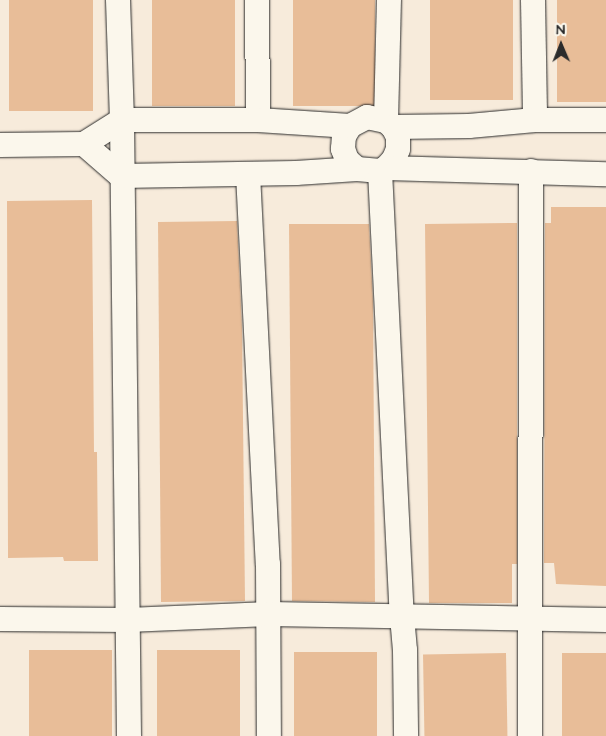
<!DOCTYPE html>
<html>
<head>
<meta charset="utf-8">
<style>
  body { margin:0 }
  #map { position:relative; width:606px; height:736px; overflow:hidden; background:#f7ebdb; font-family:"Architects Daughter",sans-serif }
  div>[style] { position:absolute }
  .building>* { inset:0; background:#e8bd98; transform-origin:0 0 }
  .roads { filter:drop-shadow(0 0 1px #2b2b2b) drop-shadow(0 0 1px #2b2b2b) }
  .street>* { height:24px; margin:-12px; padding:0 12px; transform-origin:12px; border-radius:12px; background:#fbf7ec }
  span { translate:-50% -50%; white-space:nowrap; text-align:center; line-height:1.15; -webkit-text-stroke:4.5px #fbf7ec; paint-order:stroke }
  .north { position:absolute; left:536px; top:20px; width:50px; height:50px; -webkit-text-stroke:4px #fbf7ec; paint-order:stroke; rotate:359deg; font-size:14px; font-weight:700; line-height:20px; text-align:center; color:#2b2b2b }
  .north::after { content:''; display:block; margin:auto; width:18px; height:22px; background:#2b2b2b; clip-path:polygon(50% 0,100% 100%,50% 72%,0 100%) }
</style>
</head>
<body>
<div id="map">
  <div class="building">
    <i style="left:9px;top:0;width:84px;height:111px"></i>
    <i style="left:152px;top:0;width:83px;height:106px"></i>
    <i style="left:293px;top:0;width:82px;height:106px"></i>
    <i style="left:430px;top:0;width:83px;height:100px"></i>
    <i style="left:557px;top:0;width:49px;height:102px"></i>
    <i style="clip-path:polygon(92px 200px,94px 452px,97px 452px,98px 561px,64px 561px,63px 557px,8px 558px,7px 201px)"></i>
    <i style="clip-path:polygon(551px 207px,606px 207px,606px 586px,556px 584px,554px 563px,544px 563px,545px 223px,551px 223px)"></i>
    <i style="clip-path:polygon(237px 221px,242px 328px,245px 601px,161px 602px,158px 222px)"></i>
    <i style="clip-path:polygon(517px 223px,517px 564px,512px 564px,512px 603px,429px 603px,425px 224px)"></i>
    <i style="clip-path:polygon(289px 224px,369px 224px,373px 301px,375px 602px,292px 601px)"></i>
    <i style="left:112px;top:650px;width:86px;height:83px;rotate:90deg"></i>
    <i style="left:240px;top:650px;width:86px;height:83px;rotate:90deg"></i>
    <i style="left:294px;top:652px;width:83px;height:84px"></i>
    <i style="left:506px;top:653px;width:83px;height:83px;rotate:89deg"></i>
    <i style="left:562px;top:653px;width:44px;height:83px"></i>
  </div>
  <div class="roads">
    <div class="street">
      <i style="left:118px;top:0;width:120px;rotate:88.1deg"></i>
      <i style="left:122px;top:120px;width:616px;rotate:89.35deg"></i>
      <i style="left:257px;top:0;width:120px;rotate:89.5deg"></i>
      <i style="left:533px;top:0;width:120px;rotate:89deg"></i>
      <i style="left:386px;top:121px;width:121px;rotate:-88.6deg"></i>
      <i style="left:393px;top:127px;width:11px;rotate:63deg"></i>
      <i style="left:398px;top:137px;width:12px;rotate:90deg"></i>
      <i style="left:398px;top:149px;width:11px;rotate:112deg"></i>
      <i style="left:394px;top:159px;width:12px;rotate:132deg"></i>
      <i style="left:386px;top:168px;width:7px;rotate:153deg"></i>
      <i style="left:380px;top:171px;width:23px;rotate:-175deg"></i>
      <i style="left:357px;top:169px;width:13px;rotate:-138deg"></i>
      <i style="left:347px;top:160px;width:12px;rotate:-110deg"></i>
      <i style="left:343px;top:149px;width:13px;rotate:-86deg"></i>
      <i style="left:344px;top:136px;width:12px;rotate:-59deg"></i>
      <i style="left:350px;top:126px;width:19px;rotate:-28deg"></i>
      <i style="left:367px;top:117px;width:19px;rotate:12deg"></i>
      <i style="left:386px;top:121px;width:9px;rotate:41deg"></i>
      <i style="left:393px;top:127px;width:76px;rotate:-0.8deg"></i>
      <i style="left:469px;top:126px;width:66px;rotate:-5.2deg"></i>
      <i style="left:535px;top:120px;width:71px"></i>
      <i style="left:84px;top:144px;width:49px;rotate:40.9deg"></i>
      <i style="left:121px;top:176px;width:175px;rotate:-1deg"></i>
      <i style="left:296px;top:173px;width:61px;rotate:-3.8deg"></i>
      <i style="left:0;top:145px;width:84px;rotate:-0.7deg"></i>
      <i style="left:84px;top:144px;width:45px;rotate:-32.3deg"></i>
      <i style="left:122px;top:120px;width:136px"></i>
      <i style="left:258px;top:120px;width:92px;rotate:3.7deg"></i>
      <i style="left:386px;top:168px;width:220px;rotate:1.6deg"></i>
      <i style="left:380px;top:171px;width:446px;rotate:87.2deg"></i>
      <i style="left:402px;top:616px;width:34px;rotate:85deg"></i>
      <i style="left:405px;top:650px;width:86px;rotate:89.3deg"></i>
      <i style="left:248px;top:174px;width:391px;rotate:87.1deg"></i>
      <i style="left:268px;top:564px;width:172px;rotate:89.7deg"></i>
      <i style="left:0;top:619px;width:128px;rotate:0.4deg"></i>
      <i style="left:128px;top:620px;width:141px;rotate:-2.4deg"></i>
      <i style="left:269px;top:614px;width:337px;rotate:1deg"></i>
      <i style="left:530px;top:736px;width:565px;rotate:-89.9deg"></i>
    </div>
  </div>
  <div class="north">N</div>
</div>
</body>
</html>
